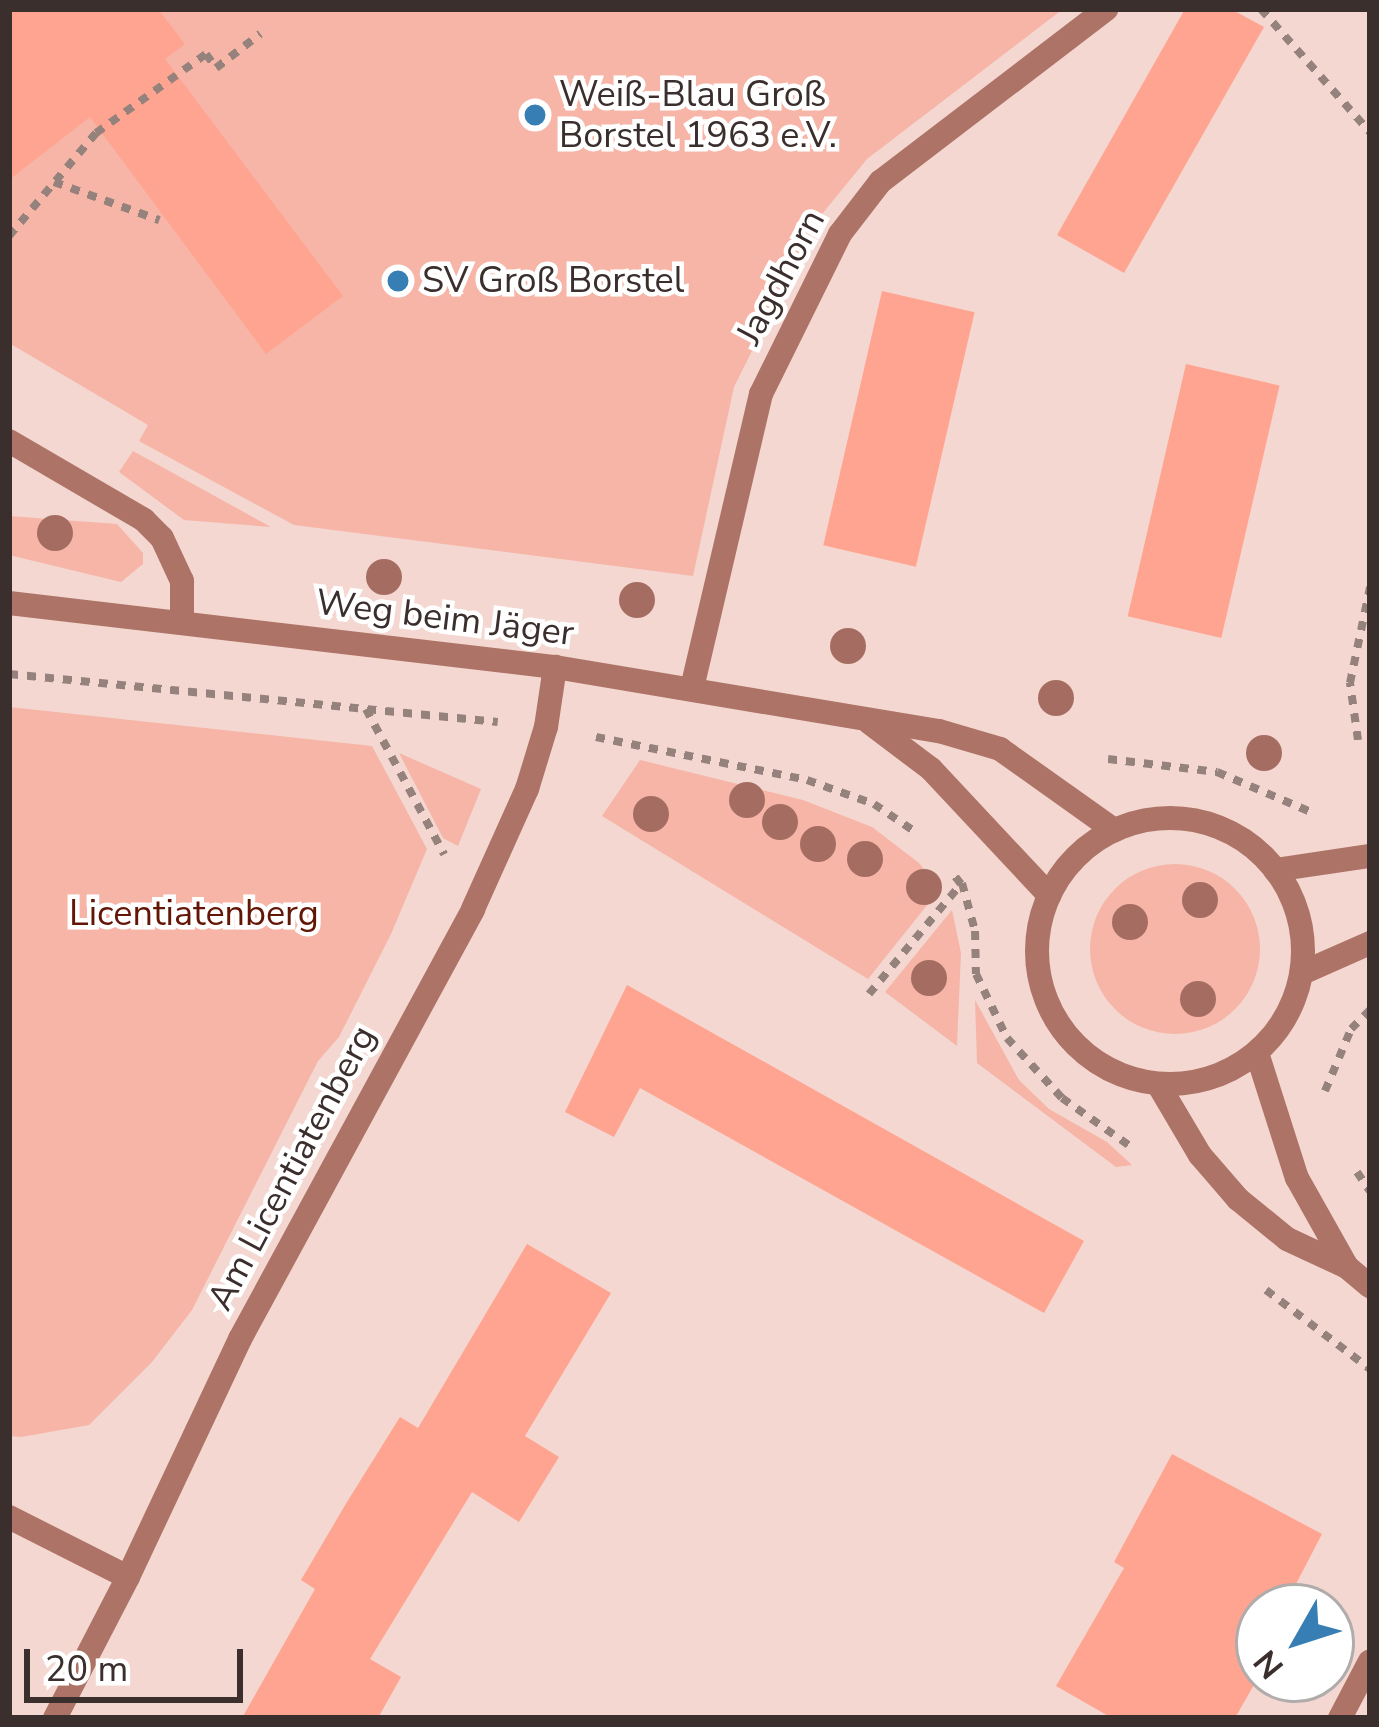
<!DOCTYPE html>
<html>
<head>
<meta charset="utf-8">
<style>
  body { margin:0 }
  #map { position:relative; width:1379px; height:1727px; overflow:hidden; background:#f4d7d0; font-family:"Nunito Sans",sans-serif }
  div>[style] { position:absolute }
  .green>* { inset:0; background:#f6b5a7 }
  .round { border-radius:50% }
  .building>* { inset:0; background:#ffa490; transform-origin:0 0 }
  .path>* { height:8px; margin-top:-4px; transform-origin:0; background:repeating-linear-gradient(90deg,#96827d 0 9px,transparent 0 18px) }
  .minor>* { height:24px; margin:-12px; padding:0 12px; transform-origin:12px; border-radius:12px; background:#ad7366 }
  .tertiary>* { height:24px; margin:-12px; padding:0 12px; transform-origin:12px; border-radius:12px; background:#ad7366 }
  .tertiary>.ring { margin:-12px; padding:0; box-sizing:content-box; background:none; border:24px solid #ad7366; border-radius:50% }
  .trees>* { width:36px; height:36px; margin:-18px; border-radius:50%; background:#a56d61 }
  .dots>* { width:33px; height:33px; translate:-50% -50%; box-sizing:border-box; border:6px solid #fff; border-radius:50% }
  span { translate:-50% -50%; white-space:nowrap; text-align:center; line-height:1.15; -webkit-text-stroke:9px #fff; paint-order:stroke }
  .poi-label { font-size:36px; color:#3a2f2d }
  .left { translate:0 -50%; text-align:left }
  .street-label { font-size:36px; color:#3a2f2d }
  .park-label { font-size:36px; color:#641606 }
  .frame { position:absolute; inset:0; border:12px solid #3a2f2d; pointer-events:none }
  .north { position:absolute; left:1235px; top:1583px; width:120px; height:120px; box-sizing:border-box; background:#fff; border:3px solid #b0acab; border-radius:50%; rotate:231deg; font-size:33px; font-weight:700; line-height:48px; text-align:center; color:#3a2f2d }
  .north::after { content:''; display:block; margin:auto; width:42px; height:54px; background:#367eb3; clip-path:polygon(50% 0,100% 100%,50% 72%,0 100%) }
  .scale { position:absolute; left:24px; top:1649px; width:219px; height:54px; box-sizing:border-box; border:6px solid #3a2f2d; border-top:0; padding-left:15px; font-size:36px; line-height:42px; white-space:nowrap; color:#3a2f2d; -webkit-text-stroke:9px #fff; paint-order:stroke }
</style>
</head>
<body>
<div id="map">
  <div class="green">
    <i style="clip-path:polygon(9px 9px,1063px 9px,867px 159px,818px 219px,734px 387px,693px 576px,294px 525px,139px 441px,148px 425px,9px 343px)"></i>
    <i style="clip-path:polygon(133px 451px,271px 527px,184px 520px,119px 472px)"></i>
    <i style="clip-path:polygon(9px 516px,117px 524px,143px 553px,143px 564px,121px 582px,9px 555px)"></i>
    <i style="clip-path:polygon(9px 707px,372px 746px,427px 849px,391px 934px,339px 1037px,318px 1061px,192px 1310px,152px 1362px,89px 1425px,21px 1437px,9px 1436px)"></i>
    <i style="clip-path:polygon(399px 753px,481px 789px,458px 846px,443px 838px)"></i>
    <i style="clip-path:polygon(640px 760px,803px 800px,872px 827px,919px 863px,940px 889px,868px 979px,602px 816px)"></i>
    <i class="round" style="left:1090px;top:864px;width:170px;height:170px"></i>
    <i style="clip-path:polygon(952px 910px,961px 953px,957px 1046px,885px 992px)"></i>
    <i style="clip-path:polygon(975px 1000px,1019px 1080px,1049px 1109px,1107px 1142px,1132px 1165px,1116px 1167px,977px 1063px)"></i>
  </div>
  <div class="building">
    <i style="clip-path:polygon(9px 9px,158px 9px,185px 44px,165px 59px,343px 296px,266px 354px,90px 117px,9px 180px)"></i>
    <i style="clip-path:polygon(1185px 9px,1231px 9px,1264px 27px,1124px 273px,1057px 235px)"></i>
    <i style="left:882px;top:291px;width:95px;height:261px;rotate:13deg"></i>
    <i style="left:1186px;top:364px;width:96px;height:259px;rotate:13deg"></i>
    <i style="clip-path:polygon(627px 985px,1084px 1241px,1044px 1313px,640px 1088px,614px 1137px,565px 1112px)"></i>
    <i style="clip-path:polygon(527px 1244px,611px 1293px,525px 1436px,559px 1457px,519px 1522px,472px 1492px,370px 1659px,401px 1677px,378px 1718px,242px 1718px,315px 1589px,301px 1580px,347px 1502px,400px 1417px,418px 1428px)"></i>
    <i style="clip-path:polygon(1172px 1454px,1322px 1534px,1284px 1607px,1259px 1607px,1259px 1676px,1235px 1718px,1112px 1718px,1056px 1686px,1124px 1568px,1114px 1562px)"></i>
  </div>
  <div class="path">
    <i style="left:1261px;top:9px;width:164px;rotate:48.5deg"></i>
    <i style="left:54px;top:182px;width:112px;rotate:19.9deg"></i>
    <i style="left:9px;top:236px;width:135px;rotate:-49.8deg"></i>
    <i style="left:96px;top:133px;width:135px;rotate:-35.7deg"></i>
    <i style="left:206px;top:54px;width:17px;rotate:54deg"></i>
    <i style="left:216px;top:68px;width:56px;rotate:-37.7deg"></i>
    <i style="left:9px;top:674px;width:491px;rotate:5.6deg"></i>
    <i style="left:366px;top:709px;width:165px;rotate:61.7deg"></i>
    <i style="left:596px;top:737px;width:215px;rotate:11.5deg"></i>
    <i style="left:807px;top:780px;width:71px;rotate:19.7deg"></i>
    <i style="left:874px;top:804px;width:52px;rotate:34deg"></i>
    <i style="left:1358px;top:740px;width:58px;rotate:-98deg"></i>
    <i style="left:1350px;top:683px;width:98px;rotate:-78.2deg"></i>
    <i style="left:1108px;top:759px;width:110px;rotate:6.8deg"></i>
    <i style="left:1217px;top:772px;width:102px;rotate:23.1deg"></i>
    <i style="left:962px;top:883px;width:50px;rotate:74.8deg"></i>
    <i style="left:975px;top:931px;width:43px;rotate:88.7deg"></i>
    <i style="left:976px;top:974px;width:71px;rotate:64.2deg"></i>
    <i style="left:1007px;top:1038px;width:81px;rotate:47.5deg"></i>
    <i style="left:1062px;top:1098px;width:87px;rotate:35.2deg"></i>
    <i style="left:869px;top:994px;width:143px;rotate:-50.1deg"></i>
    <i style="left:961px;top:884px;width:16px;rotate:-128deg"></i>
    <i style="left:1325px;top:1091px;width:67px;rotate:-67.2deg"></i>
    <i style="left:1351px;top:1029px;width:27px;rotate:-45deg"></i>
    <i style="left:1357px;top:1172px;width:23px;rotate:56deg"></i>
    <i style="left:1266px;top:1290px;width:131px;rotate:37.2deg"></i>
  </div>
  <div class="minor">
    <i style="left:9px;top:441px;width:156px;rotate:30.3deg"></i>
    <i style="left:144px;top:520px;width:25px;rotate:45deg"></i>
    <i style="left:162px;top:538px;width:47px;rotate:65.1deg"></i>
    <i style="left:182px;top:581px;width:40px;rotate:90deg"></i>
    <i style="left:692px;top:688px;width:302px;rotate:-76.8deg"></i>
    <i style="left:761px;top:394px;width:178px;rotate:-63.7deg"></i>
    <i style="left:840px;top:234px;width:66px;rotate:-52.4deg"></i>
    <i style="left:880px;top:182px;width:285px;rotate:-37.4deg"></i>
    <i style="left:9px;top:1517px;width:133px;rotate:26.8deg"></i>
    <i style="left:128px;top:1577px;width:263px;rotate:-64.8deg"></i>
    <i style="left:240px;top:1339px;width:489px;rotate:-61.5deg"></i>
    <i style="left:473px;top:909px;width:132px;rotate:-65.8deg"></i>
    <i style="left:527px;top:789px;width:65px;rotate:-73deg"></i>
    <i style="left:546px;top:727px;width:61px;rotate:-81.5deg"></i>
    <i style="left:55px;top:1718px;width:159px;rotate:-62.6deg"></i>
    <i style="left:1340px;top:1718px;width:64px;rotate:-62.2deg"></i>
  </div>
  <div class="tertiary">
    <i style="left:9px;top:603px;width:550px;rotate:6.69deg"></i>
    <i style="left:555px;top:667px;width:389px;rotate:9.5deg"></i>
    <i style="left:939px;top:731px;width:64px;rotate:16.4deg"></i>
    <i style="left:1000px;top:749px;width:140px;rotate:35.4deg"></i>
    <i style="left:870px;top:723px;width:76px;rotate:37deg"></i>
    <i style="left:931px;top:769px;width:173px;rotate:46.9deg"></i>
    <i class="ring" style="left:1037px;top:818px;width:242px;height:242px"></i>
    <i style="left:1275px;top:870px;width:96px;rotate:-8.4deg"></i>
    <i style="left:1302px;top:973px;width:74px;rotate:-23.8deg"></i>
    <i style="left:1257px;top:1053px;width:131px;rotate:72.3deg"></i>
    <i style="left:1297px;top:1178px;width:102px;rotate:60.7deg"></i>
    <i style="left:1158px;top:1084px;width:82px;rotate:59.4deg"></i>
    <i style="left:1200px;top:1155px;width:58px;rotate:49.2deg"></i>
    <i style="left:1238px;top:1199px;width:63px;rotate:39.2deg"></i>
    <i style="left:1287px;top:1239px;width:66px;rotate:25deg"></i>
    <i style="left:1347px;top:1267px;width:30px;rotate:40deg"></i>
  </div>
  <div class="trees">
    <i style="left:55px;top:533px"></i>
    <i style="left:384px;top:577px"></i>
    <i style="left:637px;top:600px"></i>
    <i style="left:848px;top:646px"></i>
    <i style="left:1056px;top:698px"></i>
    <i style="left:1264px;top:753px"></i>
    <i style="left:747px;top:800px"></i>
    <i style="left:651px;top:814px"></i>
    <i style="left:780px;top:822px"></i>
    <i style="left:818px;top:844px"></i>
    <i style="left:865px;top:859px"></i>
    <i style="left:924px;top:887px"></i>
    <i style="left:1200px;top:900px"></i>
    <i style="left:1130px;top:922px"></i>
    <i style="left:929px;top:978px"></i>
    <i style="left:1198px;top:999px"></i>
  </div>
  <div class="dots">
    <i style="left:535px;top:115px;background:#367eb3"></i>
    <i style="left:398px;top:281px;background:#367eb3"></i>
  </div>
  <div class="poi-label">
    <span class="left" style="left:559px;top:115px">Weiß-Blau Groß<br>Borstel 1963 e.V.</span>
    <span class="left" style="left:422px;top:281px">SV Groß Borstel</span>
  </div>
  <div class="street-label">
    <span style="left:781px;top:277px;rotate:-62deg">Jagdhorn</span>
    <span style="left:445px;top:618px;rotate:7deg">Weg beim Jäger</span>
    <span style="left:292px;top:1168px;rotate:-62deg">Am Licentiatenberg</span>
  </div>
  <div class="park-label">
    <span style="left:194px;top:914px">Licentiatenberg</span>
  </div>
  <div class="frame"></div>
  <div class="north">N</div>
  <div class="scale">20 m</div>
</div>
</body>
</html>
